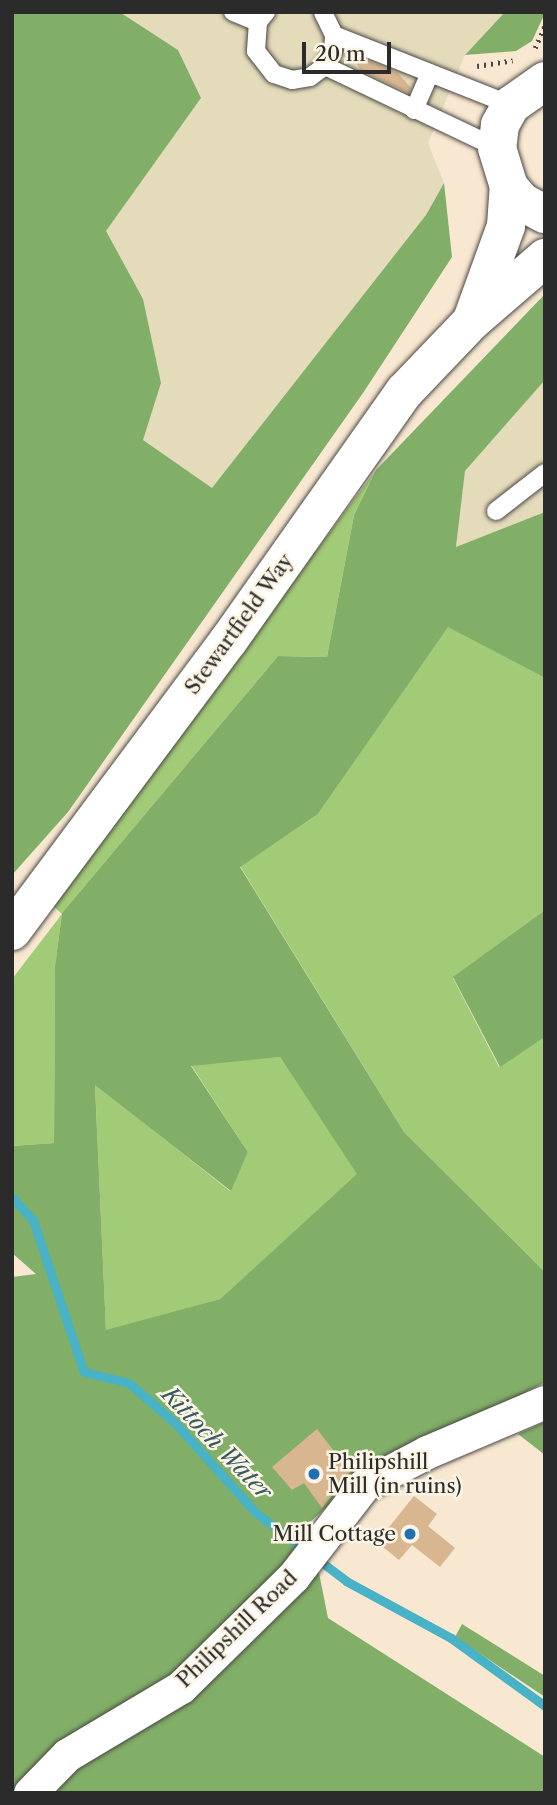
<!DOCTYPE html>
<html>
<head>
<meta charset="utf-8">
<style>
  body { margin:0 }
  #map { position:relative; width:557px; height:1805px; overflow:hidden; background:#f8e8d1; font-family:"Libre Caslon Text",serif }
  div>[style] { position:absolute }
  .built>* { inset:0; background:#e3dbba }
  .green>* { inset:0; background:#a2cb77 }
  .forest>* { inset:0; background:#81af68 }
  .stream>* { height:9px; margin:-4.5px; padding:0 4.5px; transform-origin:4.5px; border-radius:4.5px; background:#48b2c6 }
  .building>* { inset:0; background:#d7b690 }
  .path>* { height:4.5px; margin-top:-2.25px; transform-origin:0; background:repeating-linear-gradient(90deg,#4a4744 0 2px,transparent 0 7px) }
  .roads { filter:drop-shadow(0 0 2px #4a4744) drop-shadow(0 0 2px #4a4744) }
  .service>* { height:18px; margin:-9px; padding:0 9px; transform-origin:9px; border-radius:9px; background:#fff }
  .minor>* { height:33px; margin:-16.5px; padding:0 16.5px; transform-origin:16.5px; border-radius:16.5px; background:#fff }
  .tertiary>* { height:38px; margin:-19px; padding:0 19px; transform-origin:19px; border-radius:19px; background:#fff }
  .dots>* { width:19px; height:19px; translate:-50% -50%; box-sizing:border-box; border:4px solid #fcf5e5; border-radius:50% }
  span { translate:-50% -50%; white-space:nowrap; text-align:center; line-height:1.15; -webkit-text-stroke:5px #fcf5e5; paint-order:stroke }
  .street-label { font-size:21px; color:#2b2b2b }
  .poi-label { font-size:21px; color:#2b2b2b }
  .left { translate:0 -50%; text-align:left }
  .right { translate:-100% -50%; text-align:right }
  .water-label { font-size:23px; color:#355a61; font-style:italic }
  .frame { position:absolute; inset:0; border:14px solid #2b2b2b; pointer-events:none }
  .scale { position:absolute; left:302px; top:42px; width:89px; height:32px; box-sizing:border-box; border:4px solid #2b2b2b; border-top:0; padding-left:9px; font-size:21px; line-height:24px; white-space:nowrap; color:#2b2b2b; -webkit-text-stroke:5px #fcf5e5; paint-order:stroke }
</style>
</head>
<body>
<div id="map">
  <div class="built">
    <i style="clip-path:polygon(118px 12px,505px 12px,465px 55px,428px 143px,444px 183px,426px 215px,213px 489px,142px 440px,161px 383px,106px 231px,201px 98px,178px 50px)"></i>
    <i style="clip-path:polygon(545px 380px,545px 512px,456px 548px,465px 471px)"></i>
  </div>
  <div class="green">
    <i style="clip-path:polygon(376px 470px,354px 515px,327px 657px,278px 656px,62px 913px,55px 966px,54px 1143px,12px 1146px,12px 979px,62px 914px,53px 906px)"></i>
    <i style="clip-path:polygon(448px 626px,545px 678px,545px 910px,453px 978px,499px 1067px,545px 1037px,545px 1272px,404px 1132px,240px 866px,318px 814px)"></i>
    <i style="clip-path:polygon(280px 1057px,358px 1174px,220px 1299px,106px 1331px,95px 1084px,230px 1191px,248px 1152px,191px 1065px)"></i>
  </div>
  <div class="forest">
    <i style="clip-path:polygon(12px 12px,121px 13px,178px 50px,201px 98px,106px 231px,143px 299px,161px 383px,143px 440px,212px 488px,426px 215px,444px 183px,452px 257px,363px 393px,68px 812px,12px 875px)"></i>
    <i style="clip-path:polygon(505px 12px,545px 13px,532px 41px,516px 51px,465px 55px)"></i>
    <i style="clip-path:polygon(evenodd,545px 294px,545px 380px,465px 471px,456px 547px,545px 512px,545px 678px,448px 627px,318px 814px,240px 867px,404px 1132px,545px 1272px,545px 1382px,356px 1481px,309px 1523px,328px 1618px,545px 1757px,545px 1793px,12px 1793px,12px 1277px,36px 1274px,12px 1253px,12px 1146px,54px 1143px,55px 966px,62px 913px,278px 656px,327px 657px,354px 515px,376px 470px,545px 294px,280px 1057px,357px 1174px,220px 1299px,106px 1330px,95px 1085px,231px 1191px,248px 1152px,191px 1066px,280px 1057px)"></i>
    <i style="clip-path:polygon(545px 910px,545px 1037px,500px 1067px,453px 977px)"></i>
    <i style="clip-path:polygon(545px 1422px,545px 1455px,518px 1434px)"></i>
    <i style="clip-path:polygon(462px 1624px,545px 1676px,545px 1697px,455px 1637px)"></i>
  </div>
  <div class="stream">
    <i style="left:12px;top:1197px;width:31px;rotate:48deg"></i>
    <i style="left:33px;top:1220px;width:160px;rotate:71.5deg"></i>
    <i style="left:84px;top:1372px;width:46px;rotate:13.7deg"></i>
    <i style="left:129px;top:1383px;width:61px;rotate:41deg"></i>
    <i style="left:175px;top:1423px;width:120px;rotate:48deg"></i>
    <i style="left:255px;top:1512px;width:63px;rotate:37.2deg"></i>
    <i style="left:316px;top:1558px;width:38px;rotate:37deg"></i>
    <i style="left:346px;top:1581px;width:119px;rotate:28.5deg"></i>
    <i style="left:451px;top:1638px;width:116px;rotate:35.9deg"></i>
  </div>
  <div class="building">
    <i style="clip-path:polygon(352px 54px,398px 73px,411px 88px,409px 93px,360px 70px)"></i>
    <i style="clip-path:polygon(317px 1429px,350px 1472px,322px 1508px,304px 1483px,292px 1490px,272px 1467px)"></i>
    <i style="clip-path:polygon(414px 1496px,437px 1514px,428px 1526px,455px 1548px,440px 1567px,412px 1545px,399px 1560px,377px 1542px)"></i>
  </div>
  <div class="path">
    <i style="left:535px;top:48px;width:24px;rotate:-66deg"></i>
    <i style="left:477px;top:66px;width:36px;rotate:-9deg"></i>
  </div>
  <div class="roads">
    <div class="service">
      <i style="left:233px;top:12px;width:27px;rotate:22deg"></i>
      <i style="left:266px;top:12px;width:13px;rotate:129deg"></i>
      <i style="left:258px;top:22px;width:29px;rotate:94deg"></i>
      <i style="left:256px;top:51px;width:29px;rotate:52deg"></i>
      <i style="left:274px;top:74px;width:19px;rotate:18deg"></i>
      <i style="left:292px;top:80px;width:18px;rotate:-9deg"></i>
      <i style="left:310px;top:77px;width:19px;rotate:-36deg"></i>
      <i style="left:325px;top:66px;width:17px;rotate:-62deg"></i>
      <i style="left:333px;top:51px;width:16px;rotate:-86deg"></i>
      <i style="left:334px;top:35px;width:25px;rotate:-116deg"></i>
      <i style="left:334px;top:35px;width:190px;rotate:21.6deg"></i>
      <i style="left:325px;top:66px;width:191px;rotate:25.5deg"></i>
      <i style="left:414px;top:110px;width:40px;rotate:-66.6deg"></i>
      <i style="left:496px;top:511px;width:62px;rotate:-37.8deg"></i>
    </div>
    <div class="minor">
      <i style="left:30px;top:1793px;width:53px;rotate:-45.8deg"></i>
      <i style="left:67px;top:1755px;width:133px;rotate:-30.8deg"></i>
      <i style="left:181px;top:1687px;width:157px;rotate:-44.5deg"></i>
      <i style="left:293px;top:1577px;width:116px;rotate:-52.3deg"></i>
      <i style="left:364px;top:1485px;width:71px;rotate:-27.6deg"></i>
      <i style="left:427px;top:1452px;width:128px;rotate:-23deg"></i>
    </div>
    <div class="tertiary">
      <i style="left:545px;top:81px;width:42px;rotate:144.8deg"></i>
      <i style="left:511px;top:105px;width:23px;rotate:119deg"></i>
      <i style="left:500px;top:125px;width:23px;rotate:97deg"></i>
      <i style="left:497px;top:148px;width:41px;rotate:72.9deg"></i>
      <i style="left:509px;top:187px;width:20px;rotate:49deg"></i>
      <i style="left:522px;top:202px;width:26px;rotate:28deg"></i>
      <i style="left:472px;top:320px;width:100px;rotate:-70.1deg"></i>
      <i style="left:506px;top:226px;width:39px;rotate:-86deg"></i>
      <i style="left:12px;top:931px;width:363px;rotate:-53.3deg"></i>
      <i style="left:229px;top:640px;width:304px;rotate:-54.8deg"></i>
      <i style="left:404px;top:392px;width:97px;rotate:-46.3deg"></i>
      <i style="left:471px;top:322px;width:98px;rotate:-40.9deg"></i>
    </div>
  </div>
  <div class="dots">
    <i style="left:314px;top:1474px;background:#1f6fb2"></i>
    <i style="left:410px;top:1534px;background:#1f6fb2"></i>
  </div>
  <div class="street-label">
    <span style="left:239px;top:624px;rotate:-54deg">Stewartfield Way</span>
    <span style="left:237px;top:1629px;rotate:-44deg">Philipshill Road</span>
  </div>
  <div class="poi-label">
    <span class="left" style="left:328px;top:1474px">Philipshill<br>Mill (in ruins)</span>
    <span class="right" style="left:396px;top:1534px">Mill Cottage</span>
  </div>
  <div class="water-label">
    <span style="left:217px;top:1443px;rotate:46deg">Kittoch Water</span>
  </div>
  <div class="frame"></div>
  <div class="scale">20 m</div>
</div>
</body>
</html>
